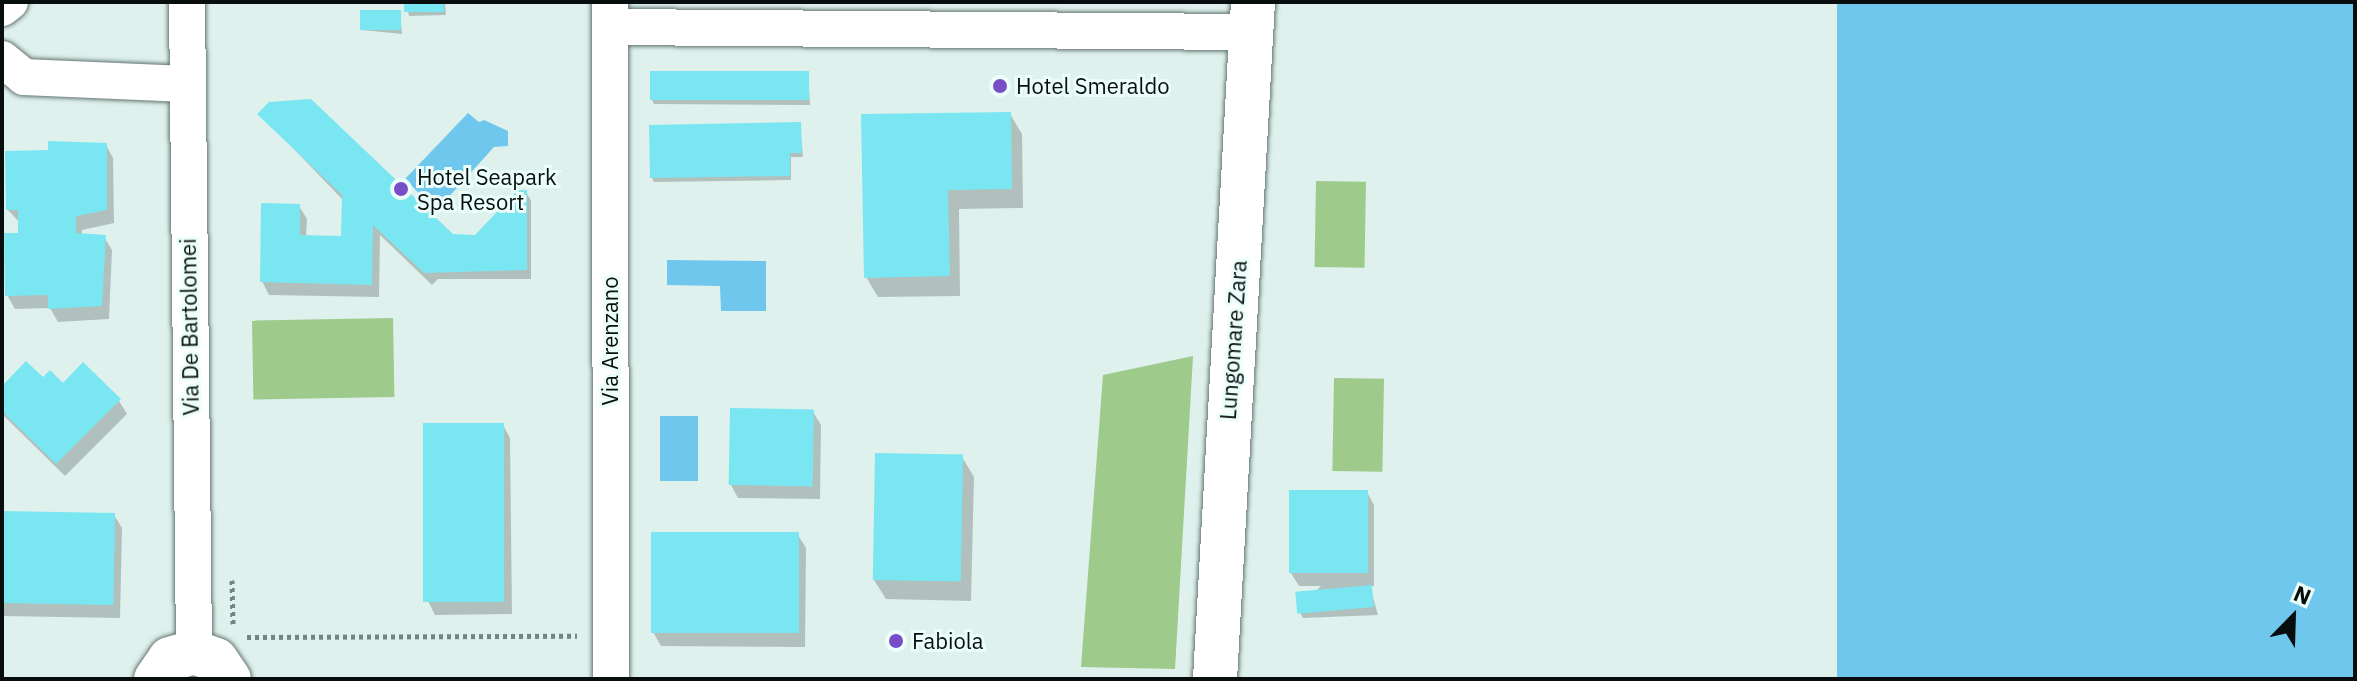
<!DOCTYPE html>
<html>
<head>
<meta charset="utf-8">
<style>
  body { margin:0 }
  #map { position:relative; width:2357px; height:681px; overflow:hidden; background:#def1ed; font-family:"IBM Plex Sans",sans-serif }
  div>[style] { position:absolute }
  .green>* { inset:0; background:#9eca8c; transform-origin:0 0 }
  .water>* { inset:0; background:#6fc7ed; transform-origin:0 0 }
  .shadow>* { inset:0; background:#0003 }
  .building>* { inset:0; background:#7ae6f1; transform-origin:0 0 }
  .path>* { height:5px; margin-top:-2.5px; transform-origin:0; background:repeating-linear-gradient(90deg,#778481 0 4px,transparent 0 8px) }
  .roads { filter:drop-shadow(0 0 2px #657672) drop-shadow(0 0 2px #657672) }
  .street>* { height:36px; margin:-18px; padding:0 18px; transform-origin:18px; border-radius:18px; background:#fff }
  .secondary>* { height:44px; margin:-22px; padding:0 22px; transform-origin:22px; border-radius:22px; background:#fff }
  .dots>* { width:22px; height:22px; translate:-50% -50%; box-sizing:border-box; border:4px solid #ebfefa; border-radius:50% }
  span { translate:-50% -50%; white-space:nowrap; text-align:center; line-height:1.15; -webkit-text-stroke:6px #ebfefa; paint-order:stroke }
  .poi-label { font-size:22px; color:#080e0d }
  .left { translate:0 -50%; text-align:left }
  .street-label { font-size:22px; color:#080e0d }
  .frame { position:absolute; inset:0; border:4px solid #080e0d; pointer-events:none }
  .north { position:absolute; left:2253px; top:577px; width:80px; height:80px; -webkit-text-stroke:6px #ebfefa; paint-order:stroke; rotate:23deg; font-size:22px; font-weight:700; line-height:32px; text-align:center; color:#080e0d }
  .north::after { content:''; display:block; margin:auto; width:28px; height:36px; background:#080e0d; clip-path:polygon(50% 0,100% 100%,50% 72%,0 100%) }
</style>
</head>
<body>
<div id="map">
  <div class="green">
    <i style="left:1316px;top:181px;width:50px;height:86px;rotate:1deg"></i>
    <i style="left:393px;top:318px;width:79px;height:141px;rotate:89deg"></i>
    <i style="clip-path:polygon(1193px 356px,1175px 669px,1081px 667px,1103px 375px)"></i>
    <i style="left:1334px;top:378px;width:50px;height:93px;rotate:1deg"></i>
  </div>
  <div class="water">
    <i style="left:1837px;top:2px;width:518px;height:677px"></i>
    <i style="clip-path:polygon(468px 113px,479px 122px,484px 120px,508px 131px,508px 146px,494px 147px,436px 211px,405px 179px)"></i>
    <i style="clip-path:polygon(667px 260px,766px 261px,766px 311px,721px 311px,720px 286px,667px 285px)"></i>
    <i style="left:660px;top:416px;width:38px;height:65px"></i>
  </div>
  <div class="shadow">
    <i style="clip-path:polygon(406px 2px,445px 2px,446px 15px,409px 16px)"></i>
    <i style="clip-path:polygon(400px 12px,402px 34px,362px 30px)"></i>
    <i style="clip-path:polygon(808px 74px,810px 105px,654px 104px,652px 100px)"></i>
    <i style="clip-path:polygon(260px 114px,458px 242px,476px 237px,526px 192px,531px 201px,531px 279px,438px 279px,432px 285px,380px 235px,379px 297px,269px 295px,262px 281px,299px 206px,307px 219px,306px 237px,343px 238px,344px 201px)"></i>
    <i style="clip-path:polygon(1010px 114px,1022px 134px,1023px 208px,959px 209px,960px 296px,878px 297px,866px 277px)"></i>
    <i style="clip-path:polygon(800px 124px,803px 157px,791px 157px,791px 180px,654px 182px,652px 178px)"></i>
    <i style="clip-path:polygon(106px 145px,113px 158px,114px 223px,82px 230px,82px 236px,104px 237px,112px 250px,109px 319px,58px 322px,50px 308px,15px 309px,7px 295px,20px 223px,8px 210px,50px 152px)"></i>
    <i style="clip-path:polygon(43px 380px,119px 401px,127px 414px,65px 476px,2px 414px,2px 389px)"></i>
    <i style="clip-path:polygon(813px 412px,821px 425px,820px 499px,738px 498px,731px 485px)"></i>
    <i style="clip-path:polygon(503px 425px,510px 438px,512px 614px,435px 615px,428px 601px)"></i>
    <i style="clip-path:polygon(962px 457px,974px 477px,971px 601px,886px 599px,874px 580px)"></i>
    <i style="clip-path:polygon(1367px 492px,1374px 505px,1374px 586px,1370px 586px,1378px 615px,1303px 618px,1298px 609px,1321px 586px,1299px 586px,1291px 573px)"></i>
    <i style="clip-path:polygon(2px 513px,114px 515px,122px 528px,120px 618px,2px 616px)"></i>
    <i style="clip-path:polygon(798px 535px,806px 548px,805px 647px,661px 646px,653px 632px)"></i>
  </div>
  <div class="building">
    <i style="left:404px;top:2px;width:40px;height:10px"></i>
    <i style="left:401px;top:10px;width:20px;height:41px;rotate:90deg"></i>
    <i style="left:650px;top:71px;width:159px;height:29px"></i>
    <i style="clip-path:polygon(311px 99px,453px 234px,475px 235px,518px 190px,527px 190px,527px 270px,424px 273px,373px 225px,372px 285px,260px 282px,261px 203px,300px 204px,300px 235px,341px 236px,342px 195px,257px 114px,269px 102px)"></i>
    <i style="clip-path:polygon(1011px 112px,1012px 189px,948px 190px,950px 276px,864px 278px,861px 114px)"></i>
    <i style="clip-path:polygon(801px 122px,802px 153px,790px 153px,790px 176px,650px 178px,649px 125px)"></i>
    <i style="clip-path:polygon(48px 141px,107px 143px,107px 210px,76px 216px,76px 233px,106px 235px,102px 306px,48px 309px,48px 295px,5px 296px,4px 233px,18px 233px,18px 210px,6px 210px,5px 151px,48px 150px)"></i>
    <i style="clip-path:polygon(26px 361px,43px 377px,50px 370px,63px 383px,83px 362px,121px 399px,56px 464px,2px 411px,2px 386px)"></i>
    <i style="left:730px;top:408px;width:84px;height:77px;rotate:1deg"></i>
    <i style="left:423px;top:423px;width:81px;height:179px"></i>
    <i style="left:875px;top:453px;width:88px;height:127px;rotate:1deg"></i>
    <i style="left:1289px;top:490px;width:79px;height:83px"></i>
    <i style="left:2px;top:511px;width:113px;height:92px;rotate:1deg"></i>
    <i style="left:651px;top:532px;width:148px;height:101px"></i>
    <i style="left:1372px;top:585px;width:22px;height:77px;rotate:85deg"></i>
  </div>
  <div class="path">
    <i style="left:232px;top:580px;width:44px;rotate:88.7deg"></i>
    <i style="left:247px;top:637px;width:330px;rotate:-0.2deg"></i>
  </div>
  <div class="roads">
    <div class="street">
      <i style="left:187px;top:2px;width:650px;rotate:89.38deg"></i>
      <i style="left:610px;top:2px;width:677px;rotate:89.92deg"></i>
      <i style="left:2px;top:8px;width:10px;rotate:-37deg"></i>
      <i style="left:610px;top:27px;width:641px;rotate:0.45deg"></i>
      <i style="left:2px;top:59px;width:28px;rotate:39deg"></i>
      <i style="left:24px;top:77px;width:162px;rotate:2.5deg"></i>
    </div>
    <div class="secondary">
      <i style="left:156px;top:679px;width:24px;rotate:-55deg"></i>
      <i style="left:170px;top:659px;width:25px;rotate:-16deg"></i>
      <i style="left:194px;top:652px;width:23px;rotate:20deg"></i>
      <i style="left:216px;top:660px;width:23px;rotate:56deg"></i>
      <i style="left:1215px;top:679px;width:678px;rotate:-86.79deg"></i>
    </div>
  </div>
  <div class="dots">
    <i style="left:1000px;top:86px;background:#784ec7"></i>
    <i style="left:401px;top:189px;background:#784ec7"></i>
    <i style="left:896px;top:641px;background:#784ec7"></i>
  </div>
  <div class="poi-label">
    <span class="left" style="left:1016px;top:86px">Hotel Smeraldo</span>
    <span class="left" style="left:417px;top:189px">Hotel Seapark<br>Spa Resort</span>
    <span class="left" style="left:912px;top:641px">Fabiola</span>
  </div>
  <div class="street-label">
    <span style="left:189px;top:327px;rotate:-91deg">Via De Bartolomei</span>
    <span style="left:1233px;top:340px;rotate:-86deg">Lungomare Zara</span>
    <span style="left:610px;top:341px;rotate:-90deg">Via Arenzano</span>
  </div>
  <div class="frame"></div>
  <div class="north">N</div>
</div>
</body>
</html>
